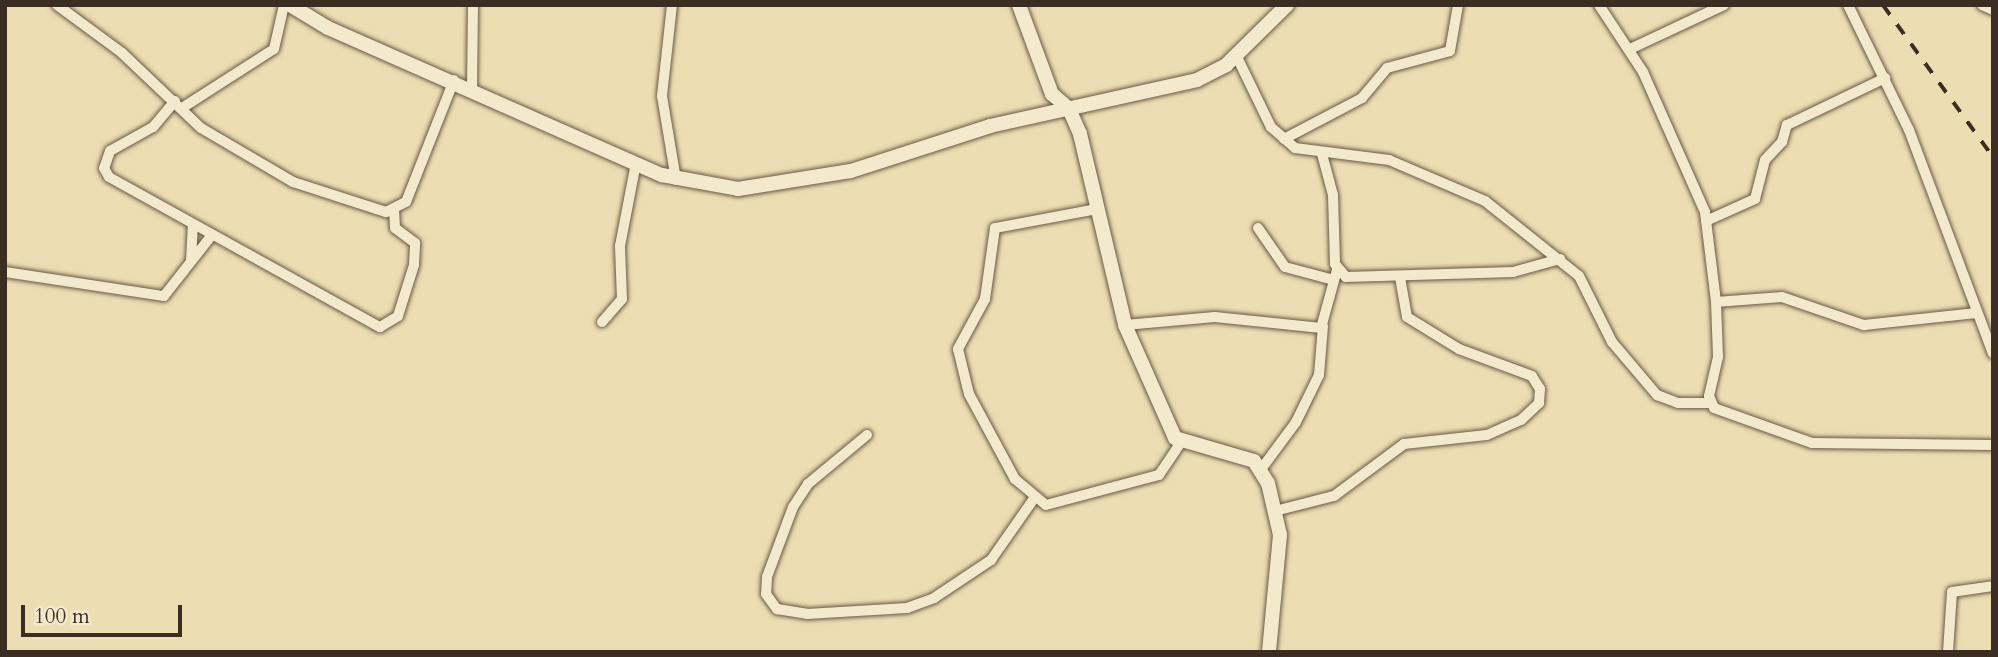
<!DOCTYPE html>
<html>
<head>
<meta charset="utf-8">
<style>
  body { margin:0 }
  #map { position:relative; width:1998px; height:657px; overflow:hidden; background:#edddb2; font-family:Cardo,serif }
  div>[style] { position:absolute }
  .roads { filter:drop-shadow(0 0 2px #685946) drop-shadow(0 0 2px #685946) }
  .street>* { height:10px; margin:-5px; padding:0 5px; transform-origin:5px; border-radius:5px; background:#f3e9cd }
  .secondary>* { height:14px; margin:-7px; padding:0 7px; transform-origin:7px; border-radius:7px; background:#f3e9cd }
  .rail>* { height:3.5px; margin-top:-1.75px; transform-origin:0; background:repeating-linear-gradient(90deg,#3b2d22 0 12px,transparent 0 24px) }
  span { translate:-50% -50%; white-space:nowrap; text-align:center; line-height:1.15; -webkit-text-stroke:5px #f3e9cd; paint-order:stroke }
  .frame { position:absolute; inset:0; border:7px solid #3b2d22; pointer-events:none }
  .scale { position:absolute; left:21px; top:605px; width:161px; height:32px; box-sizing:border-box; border:4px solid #3b2d22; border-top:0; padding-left:9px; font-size:21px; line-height:24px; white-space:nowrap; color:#3b2d22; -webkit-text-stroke:5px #f3e9cd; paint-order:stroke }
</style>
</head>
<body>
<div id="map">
  <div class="roads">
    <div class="street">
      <i style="left:57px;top:5px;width:81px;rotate:36.4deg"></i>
      <i style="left:122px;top:53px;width:109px;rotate:43.5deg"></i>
      <i style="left:201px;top:128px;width:107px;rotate:30.4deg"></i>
      <i style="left:293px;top:182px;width:98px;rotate:17.9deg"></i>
      <i style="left:386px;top:212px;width:22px;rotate:-27deg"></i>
      <i style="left:406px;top:202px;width:131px;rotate:-68.5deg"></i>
      <i style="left:672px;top:5px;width:92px;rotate:96.3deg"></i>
      <i style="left:662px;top:96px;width:85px;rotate:80.5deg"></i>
      <i style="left:1599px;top:5px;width:80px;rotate:56.7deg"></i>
      <i style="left:1643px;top:72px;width:153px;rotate:66.1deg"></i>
      <i style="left:1705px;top:212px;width:91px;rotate:83deg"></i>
      <i style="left:1716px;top:302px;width:55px;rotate:87.9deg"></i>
      <i style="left:1718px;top:357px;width:40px;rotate:103deg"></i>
      <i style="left:1709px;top:396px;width:13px;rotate:67deg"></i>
      <i style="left:1714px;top:408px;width:104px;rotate:19.7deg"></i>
      <i style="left:1812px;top:443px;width:181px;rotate:0.6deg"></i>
      <i style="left:1848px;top:5px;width:139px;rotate:64deg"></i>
      <i style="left:1909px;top:130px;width:239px;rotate:69.4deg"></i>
      <i style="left:1982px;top:5px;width:12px;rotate:24deg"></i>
      <i style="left:1630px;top:49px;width:104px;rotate:-25.1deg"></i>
      <i style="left:1236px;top:55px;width:80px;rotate:64.1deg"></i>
      <i style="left:1271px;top:127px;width:32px;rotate:41deg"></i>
      <i style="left:1295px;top:148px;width:95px;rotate:7.3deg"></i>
      <i style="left:1389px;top:160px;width:104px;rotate:23.1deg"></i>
      <i style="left:1485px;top:201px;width:120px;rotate:38.6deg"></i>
      <i style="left:1579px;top:276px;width:74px;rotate:63.4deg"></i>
      <i style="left:1612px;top:342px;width:70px;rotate:49.7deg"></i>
      <i style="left:1657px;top:395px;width:22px;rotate:21deg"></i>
      <i style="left:1678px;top:403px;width:33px"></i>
      <i style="left:472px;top:88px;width:83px;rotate:-89.3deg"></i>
      <i style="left:175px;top:101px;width:34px;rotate:130deg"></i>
      <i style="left:153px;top:127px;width:49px;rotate:150.8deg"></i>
      <i style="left:110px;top:151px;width:18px;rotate:109deg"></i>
      <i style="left:104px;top:168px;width:10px;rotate:61deg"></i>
      <i style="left:109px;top:177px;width:310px;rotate:29deg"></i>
      <i style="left:380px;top:327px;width:21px;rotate:-31deg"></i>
      <i style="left:398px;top:316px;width:53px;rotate:-72.6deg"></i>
      <i style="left:414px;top:265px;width:22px;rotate:-87deg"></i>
      <i style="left:415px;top:243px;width:25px;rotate:-143deg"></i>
      <i style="left:395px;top:228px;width:17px;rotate:-93deg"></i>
      <i style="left:182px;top:108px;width:109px;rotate:-32.7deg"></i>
      <i style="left:274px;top:49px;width:45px;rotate:-77.2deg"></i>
      <i style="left:1284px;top:139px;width:88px;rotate:-27.7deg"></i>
      <i style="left:1362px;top:98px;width:39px;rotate:-50deg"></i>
      <i style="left:1387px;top:68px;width:65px;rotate:-15.1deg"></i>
      <i style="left:1450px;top:51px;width:47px;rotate:-80.1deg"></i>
      <i style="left:1322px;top:154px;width:42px;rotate:75deg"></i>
      <i style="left:1333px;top:195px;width:69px;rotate:88.3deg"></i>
      <i style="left:1335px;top:264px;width:17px;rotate:50deg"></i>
      <i style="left:1346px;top:277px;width:167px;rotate:-1.7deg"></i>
      <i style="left:1513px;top:272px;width:49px;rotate:-15.5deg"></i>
      <i style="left:1097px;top:209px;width:104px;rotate:169.4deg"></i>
      <i style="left:995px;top:228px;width:72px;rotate:98deg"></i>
      <i style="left:985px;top:299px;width:57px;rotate:118.4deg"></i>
      <i style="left:958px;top:349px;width:46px;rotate:76.3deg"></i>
      <i style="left:969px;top:394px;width:97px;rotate:61.6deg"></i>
      <i style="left:1015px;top:479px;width:40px;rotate:40deg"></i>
      <i style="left:1046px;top:505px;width:117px;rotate:-14.9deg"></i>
      <i style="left:1159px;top:475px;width:37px;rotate:-56deg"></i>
      <i style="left:1706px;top:221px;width:54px;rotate:-24.2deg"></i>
      <i style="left:1755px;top:199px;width:40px;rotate:-75.6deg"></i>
      <i style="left:1765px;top:160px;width:25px;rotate:-47deg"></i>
      <i style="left:1782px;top:142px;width:18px;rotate:-74deg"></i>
      <i style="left:1787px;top:125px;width:109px;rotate:-25.6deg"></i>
      <i style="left:1258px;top:228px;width:47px;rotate:55.3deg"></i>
      <i style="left:1285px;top:267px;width:47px;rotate:14.9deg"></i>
      <i style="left:191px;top:261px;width:35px;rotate:-87deg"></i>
      <i style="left:5px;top:272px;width:161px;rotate:8.6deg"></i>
      <i style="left:164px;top:296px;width:78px;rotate:-51.8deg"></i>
      <i style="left:1716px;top:302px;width:66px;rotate:-4.3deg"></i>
      <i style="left:1782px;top:297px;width:87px;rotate:18.9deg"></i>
      <i style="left:1864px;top:325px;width:113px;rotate:-6.1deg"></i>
      <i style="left:602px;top:322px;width:30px;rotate:-49deg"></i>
      <i style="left:622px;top:299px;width:53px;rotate:-92.2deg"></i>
      <i style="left:620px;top:246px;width:85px;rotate:-79.1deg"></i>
      <i style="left:1125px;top:325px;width:90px;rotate:-5.1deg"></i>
      <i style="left:1215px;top:317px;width:107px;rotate:5.9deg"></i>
      <i style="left:1321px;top:328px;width:60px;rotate:-74.6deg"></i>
      <i style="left:867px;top:435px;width:77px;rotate:140.3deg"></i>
      <i style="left:808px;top:484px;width:27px;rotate:123deg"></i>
      <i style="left:793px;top:507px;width:75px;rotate:110.4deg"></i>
      <i style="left:767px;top:577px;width:17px;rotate:93deg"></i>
      <i style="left:766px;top:594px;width:19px;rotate:54deg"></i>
      <i style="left:777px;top:609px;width:30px;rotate:9deg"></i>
      <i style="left:807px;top:614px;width:100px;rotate:-3.4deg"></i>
      <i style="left:907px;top:608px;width:29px;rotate:-20deg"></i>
      <i style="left:934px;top:598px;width:69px;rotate:-33.7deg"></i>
      <i style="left:991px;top:560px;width:73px;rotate:-55deg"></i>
      <i style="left:1262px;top:468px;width:57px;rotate:-53.5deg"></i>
      <i style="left:1296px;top:422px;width:52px;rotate:-63.9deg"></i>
      <i style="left:1319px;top:375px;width:49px;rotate:-85.3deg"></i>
      <i style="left:1275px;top:511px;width:61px;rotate:-14.3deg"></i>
      <i style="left:1334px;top:496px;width:87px;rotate:-36.6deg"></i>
      <i style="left:1404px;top:444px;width:83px;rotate:-6.2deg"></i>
      <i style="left:1487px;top:435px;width:37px;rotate:-24deg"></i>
      <i style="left:1521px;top:420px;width:25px;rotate:-43deg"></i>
      <i style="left:1539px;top:403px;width:14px;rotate:-86deg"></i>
      <i style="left:1540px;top:389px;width:15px;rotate:-122deg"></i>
      <i style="left:1532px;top:376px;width:78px;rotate:-159.7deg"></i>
      <i style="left:1459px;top:349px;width:61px;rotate:-148.4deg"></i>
      <i style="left:1407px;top:317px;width:40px;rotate:-100deg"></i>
      <i style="left:1948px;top:652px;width:60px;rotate:-86.2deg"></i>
      <i style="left:1952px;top:592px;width:41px;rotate:-8.3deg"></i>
    </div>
    <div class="secondary">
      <i style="left:290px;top:5px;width:44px;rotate:31.2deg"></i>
      <i style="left:328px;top:28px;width:365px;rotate:23.8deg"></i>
      <i style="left:662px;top:175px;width:77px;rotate:10.4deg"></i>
      <i style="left:738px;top:189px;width:114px;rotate:-9.1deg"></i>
      <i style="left:851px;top:171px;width:146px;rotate:-17.9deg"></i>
      <i style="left:990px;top:126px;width:212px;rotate:-12.5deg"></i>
      <i style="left:1197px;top:80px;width:33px;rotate:-27deg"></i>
      <i style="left:1226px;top:65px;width:86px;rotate:-44.5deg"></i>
      <i style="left:1019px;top:5px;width:95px;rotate:69.7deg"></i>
      <i style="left:1052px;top:94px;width:23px;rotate:41deg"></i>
      <i style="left:1069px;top:109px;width:27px;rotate:66deg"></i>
      <i style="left:1080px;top:134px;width:196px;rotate:76.7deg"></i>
      <i style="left:1125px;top:325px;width:124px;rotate:66.1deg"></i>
      <i style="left:1175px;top:438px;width:82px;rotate:16.2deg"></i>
      <i style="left:1254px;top:461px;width:26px;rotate:58deg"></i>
      <i style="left:1268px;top:483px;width:53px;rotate:77deg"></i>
      <i style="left:1280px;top:535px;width:118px;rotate:95.4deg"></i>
    </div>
  </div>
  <div class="rail">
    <i style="left:1883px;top:5px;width:188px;rotate:54.1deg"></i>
  </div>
  <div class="frame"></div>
  <div class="scale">100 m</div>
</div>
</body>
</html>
